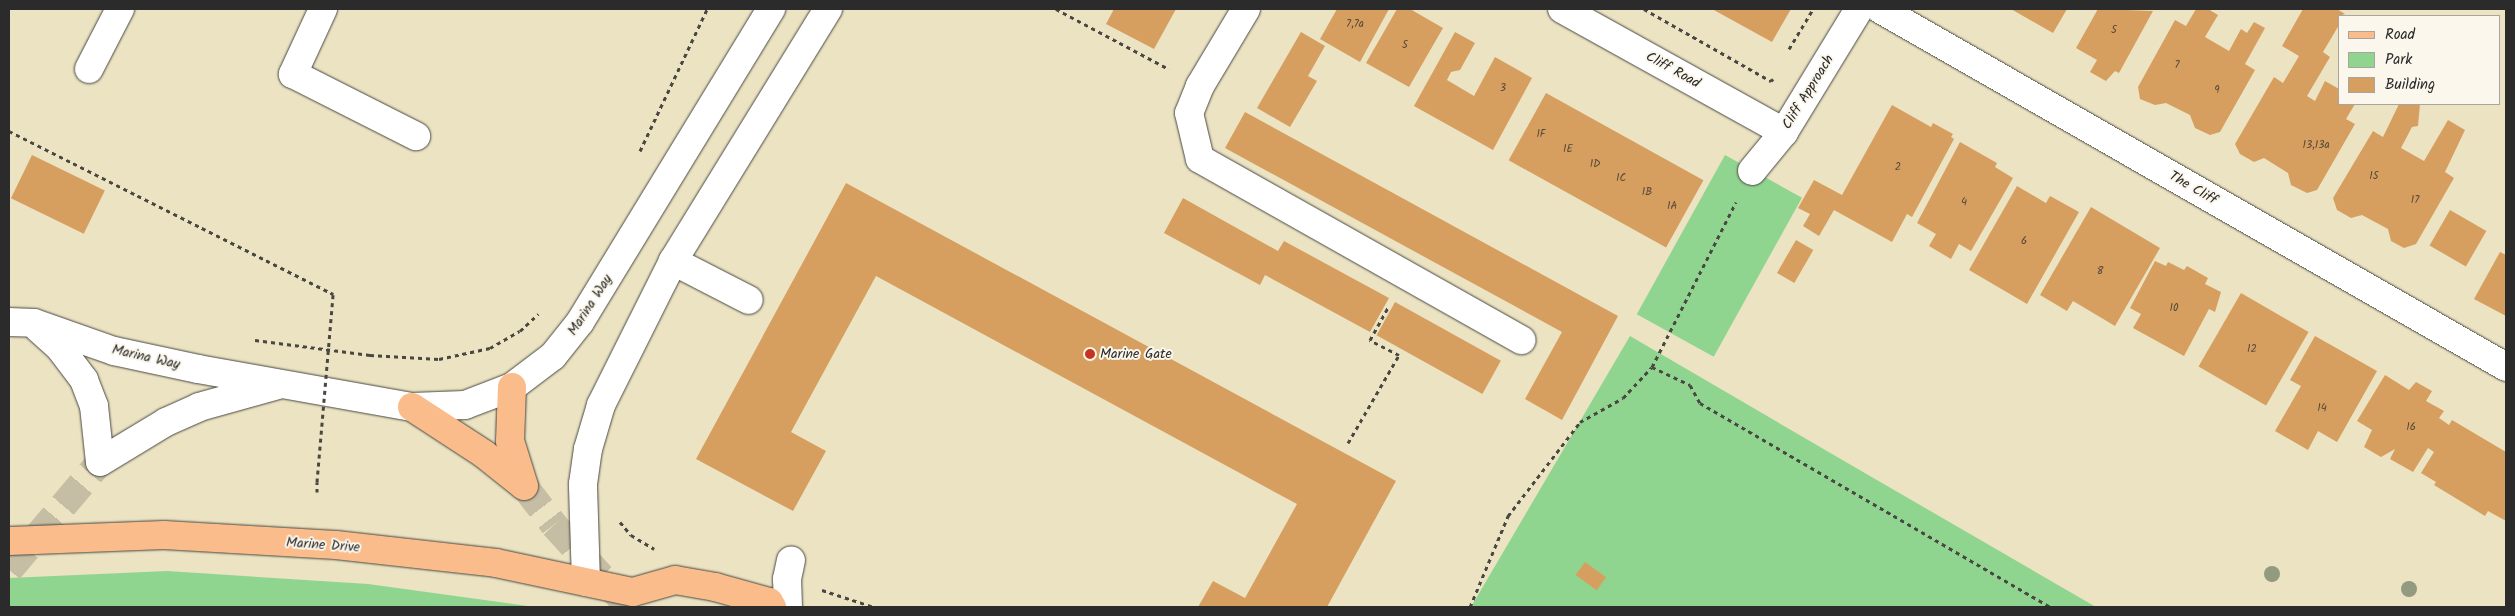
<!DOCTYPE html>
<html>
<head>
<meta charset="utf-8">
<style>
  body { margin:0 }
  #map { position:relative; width:2515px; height:616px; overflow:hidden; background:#ebe3c2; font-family:Kalam,sans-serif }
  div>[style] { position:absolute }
  .green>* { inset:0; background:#90d58f; transform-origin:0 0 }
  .building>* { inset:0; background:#d69f60; transform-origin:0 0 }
  .minor-tunnel>* { height:28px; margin-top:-14px; transform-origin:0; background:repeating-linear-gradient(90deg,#c5bea4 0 28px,transparent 0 42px) }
  .major-tunnel>* { height:28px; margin-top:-14px; transform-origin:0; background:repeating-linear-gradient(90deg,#c5bea4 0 28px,transparent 0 42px) }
  .path>* { height:3px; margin-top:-1.5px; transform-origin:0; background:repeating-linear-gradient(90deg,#484742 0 4px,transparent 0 8px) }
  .roads { filter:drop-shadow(0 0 1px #484742) drop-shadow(0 0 1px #484742) }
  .minor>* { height:28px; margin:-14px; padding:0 14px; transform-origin:14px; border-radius:14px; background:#fff }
  .major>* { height:28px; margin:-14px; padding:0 14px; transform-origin:14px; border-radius:14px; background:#f9bc8a }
  .path-bridge>* { height:3px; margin-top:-1.5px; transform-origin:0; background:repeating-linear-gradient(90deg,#484742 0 4px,transparent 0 8px) }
  .trees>* { width:16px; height:16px; margin:-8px; border-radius:50%; background:#929a7f }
  .dots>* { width:14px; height:14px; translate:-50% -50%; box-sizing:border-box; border:2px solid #fbf7ec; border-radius:50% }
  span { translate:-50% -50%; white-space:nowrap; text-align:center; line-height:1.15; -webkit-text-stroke:4px #fbf7ec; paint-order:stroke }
  .number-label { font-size:11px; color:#564838 }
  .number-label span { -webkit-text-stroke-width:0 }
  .street-label { font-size:14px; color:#2b2b2b }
  .poi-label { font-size:14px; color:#2b2b2b }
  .left { translate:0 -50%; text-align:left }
  .frame { position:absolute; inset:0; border:10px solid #2b2b2b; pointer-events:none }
  .legend { position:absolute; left:2338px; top:15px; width:162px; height:90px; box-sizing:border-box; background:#fbf7ec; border:1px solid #a8a59f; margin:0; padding:6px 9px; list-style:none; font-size:15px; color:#2b2b2b }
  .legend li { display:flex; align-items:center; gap:10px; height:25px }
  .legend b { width:25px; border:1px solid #a8a59f }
</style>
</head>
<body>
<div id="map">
  <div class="green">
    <i style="left:1725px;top:155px;width:88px;height:182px;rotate:29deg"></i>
    <i style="clip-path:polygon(1630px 336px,1851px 465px,2096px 607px,1471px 607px)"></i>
    <i style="clip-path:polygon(167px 571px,368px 584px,535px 607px,9px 607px,9px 578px)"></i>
  </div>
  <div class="building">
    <i style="clip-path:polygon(1114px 9px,1176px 9px,1154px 49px,1106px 24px)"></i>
    <i style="clip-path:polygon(1337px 9px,1389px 9px,1360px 62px,1320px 39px)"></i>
    <i style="clip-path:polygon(1397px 9px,1410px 9px,1443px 28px,1409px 87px,1366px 63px)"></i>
    <i style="clip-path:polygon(1712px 9px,1791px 9px,1772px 42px)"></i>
    <i style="clip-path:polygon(2011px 9px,2067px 9px,2053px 33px)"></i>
    <i style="clip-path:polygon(2098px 9px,2153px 11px,2119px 73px,2115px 71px,2106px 81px,2090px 72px,2097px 60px,2076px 48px)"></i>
    <i style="clip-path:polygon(2196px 9px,2208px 9px,2218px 15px,2205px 37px,2229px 51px,2241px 29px,2247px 33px,2254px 22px,2265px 28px,2245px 64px,2255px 70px,2220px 132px,2210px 135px,2195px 128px,2190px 115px,2166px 103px,2155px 105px,2140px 99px,2138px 87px,2175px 20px,2186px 26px)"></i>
    <i style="clip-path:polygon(2303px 9px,2337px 9px,2345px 14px,2339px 16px,2339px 25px,2323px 52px,2330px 57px,2307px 96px,2315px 101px,2325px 81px,2339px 89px,2339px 104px,2355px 104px,2346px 119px,2355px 124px,2317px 190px,2307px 193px,2291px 185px,2288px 173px,2264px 158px,2254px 162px,2240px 154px,2235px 144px,2274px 77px,2283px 83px,2299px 56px,2282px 46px)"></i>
    <i style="clip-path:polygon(1301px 32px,1325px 46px,1308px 76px,1317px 81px,1290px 127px,1257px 108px)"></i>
    <i style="clip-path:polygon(1455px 32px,1475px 43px,1460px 70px,1451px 72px,1447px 80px,1474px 96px,1495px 57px,1532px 78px,1493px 150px,1414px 106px)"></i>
    <i style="left:1546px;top:93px;width:180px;height:77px;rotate:29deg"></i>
    <i style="clip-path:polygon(2399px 104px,2420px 104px,2418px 126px,2412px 127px,2401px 148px,2424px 161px,2448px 120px,2465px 130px,2445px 172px,2454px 178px,2416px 244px,2404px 248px,2391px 241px,2388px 229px,2362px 215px,2351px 218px,2337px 210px,2333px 198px,2373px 131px,2383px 137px)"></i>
    <i style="clip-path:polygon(1892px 105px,1931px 127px,1933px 123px,1953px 134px,1951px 137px,1954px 139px,1912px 217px,1907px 214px,1892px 242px,1834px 210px,1819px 236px,1803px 226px,1810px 214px,1798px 208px,1814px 180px,1842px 195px)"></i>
    <i style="clip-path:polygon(1245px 112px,1618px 316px,1562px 420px,1525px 399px,1562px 332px,1225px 148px)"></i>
    <i style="clip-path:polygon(1960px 142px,1997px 163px,1995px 167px,2013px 178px,1971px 251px,1959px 244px,1951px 259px,1929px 246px,1936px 234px,1917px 223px)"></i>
    <i style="left:32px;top:155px;width:81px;height:48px;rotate:26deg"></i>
    <i style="clip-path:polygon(846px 183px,1396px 481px,1327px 607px,1198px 607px,1213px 581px,1245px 598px,1297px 504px,876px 276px,791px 432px,826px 451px,793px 511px,696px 459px)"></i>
    <i style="clip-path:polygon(2017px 186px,2046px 203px,2050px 196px,2079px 212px,2027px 304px,1969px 270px)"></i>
    <i style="clip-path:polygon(1183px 198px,1278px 251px,1284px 241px,1389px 298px,1370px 332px,1265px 275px,1260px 285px,1164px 233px)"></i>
    <i style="clip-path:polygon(2091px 207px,2160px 248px,2115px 326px,2073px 301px,2067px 311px,2040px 295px)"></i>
    <i style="left:2450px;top:210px;width:42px;height:41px;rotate:30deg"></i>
    <i style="left:1796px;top:240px;width:20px;height:38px;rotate:30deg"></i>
    <i style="clip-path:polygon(2500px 252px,2506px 255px,2506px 316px,2474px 299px)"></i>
    <i style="clip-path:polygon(2155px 261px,2166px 266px,2168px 262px,2184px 270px,2187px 266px,2208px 278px,2205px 284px,2221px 292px,2215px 312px,2209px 309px,2184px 356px,2133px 328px,2141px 314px,2130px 308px)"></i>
    <i style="left:2241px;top:293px;width:78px;height:85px;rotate:30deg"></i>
    <i style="left:1395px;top:302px;width:121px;height:38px;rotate:29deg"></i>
    <i style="clip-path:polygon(2315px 336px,2377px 371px,2337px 442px,2318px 431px,2308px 450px,2275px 431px,2301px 386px,2290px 380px)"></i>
    <i style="clip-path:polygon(2385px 375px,2409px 390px,2416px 382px,2432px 391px,2426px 401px,2444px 411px,2439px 418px,2449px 425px,2452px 420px,2506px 452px,2506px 521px,2488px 511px,2485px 516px,2434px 485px,2436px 482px,2421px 473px,2434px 452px,2428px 448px,2413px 472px,2390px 459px,2395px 449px,2381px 457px,2364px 447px,2372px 430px,2357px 421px)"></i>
    <i style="left:1585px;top:562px;width:26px;height:16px;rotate:36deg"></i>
  </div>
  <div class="minor-tunnel">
    <i style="left:9px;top:570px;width:141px;rotate:-49.9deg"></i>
  </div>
  <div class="major-tunnel">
    <i style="left:524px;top:486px;width:49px;rotate:52.4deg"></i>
    <i style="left:554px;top:525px;width:111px;rotate:47.6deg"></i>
  </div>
  <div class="path">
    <i style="left:1056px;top:9px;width:128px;rotate:28deg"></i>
    <i style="left:1644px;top:9px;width:146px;rotate:29.6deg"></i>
    <i style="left:1771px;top:81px;width:3px;rotate:-45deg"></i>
    <i style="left:1789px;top:49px;width:47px;rotate:-59deg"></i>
    <i style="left:9px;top:131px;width:363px;rotate:26.7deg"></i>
    <i style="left:640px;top:151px;width:157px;rotate:-64.7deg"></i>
    <i style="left:255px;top:340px;width:116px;rotate:7.4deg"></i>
    <i style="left:370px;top:355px;width:69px;rotate:3.3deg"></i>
    <i style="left:439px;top:359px;width:52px;rotate:-12.2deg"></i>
    <i style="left:490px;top:348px;width:34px;rotate:-30deg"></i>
    <i style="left:520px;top:331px;width:25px;rotate:-43deg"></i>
    <i style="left:1652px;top:367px;width:42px;rotate:25.3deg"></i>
    <i style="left:1690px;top:385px;width:21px;rotate:61deg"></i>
    <i style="left:1700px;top:403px;width:405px;rotate:30.2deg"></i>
    <i style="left:1348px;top:443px;width:102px;rotate:-59.9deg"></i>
    <i style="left:1399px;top:355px;width:33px;rotate:-153deg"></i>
    <i style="left:1370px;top:340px;width:38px;rotate:-61deg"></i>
    <i style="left:317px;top:492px;width:10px;rotate:-90deg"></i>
    <i style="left:620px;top:522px;width:17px;rotate:50deg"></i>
    <i style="left:631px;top:535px;width:27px;rotate:31deg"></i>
    <i style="left:822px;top:590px;width:55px;rotate:18.1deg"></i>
    <i style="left:1470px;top:607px;width:99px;rotate:-67.3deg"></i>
    <i style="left:1508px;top:516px;width:118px;rotate:-52.5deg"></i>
    <i style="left:1580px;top:422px;width:49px;rotate:-29.2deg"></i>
    <i style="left:1623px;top:398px;width:42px;rotate:-46.9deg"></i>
    <i style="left:1652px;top:367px;width:185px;rotate:-63deg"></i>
  </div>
  <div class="roads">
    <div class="minor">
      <i style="left:323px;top:9px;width:72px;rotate:114.8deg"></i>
      <i style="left:293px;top:74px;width:138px;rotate:26.8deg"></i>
      <i style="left:1246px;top:9px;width:90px;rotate:120.9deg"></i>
      <i style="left:1200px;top:86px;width:29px;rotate:112deg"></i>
      <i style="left:1189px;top:113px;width:47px;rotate:76.6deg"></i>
      <i style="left:1200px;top:159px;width:369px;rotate:29.4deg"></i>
      <i style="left:1562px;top:9px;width:254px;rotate:29deg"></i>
      <i style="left:1880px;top:9px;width:721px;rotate:29.76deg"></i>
      <i style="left:89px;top:69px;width:68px;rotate:-62.7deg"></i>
      <i style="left:1752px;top:171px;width:50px;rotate:-50.6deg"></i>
      <i style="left:1784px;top:132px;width:144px;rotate:-58.6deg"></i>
      <i style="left:673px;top:261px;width:85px;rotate:27.2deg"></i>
      <i style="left:9px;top:322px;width:25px;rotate:2deg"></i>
      <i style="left:34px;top:323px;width:85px;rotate:19.3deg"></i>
      <i style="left:114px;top:351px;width:86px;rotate:12.1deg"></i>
      <i style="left:198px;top:369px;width:217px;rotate:10.1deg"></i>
      <i style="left:412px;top:407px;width:53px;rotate:-2.2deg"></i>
      <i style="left:465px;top:405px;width:50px;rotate:-21deg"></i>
      <i style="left:512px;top:387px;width:51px;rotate:-37.1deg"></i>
      <i style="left:553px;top:356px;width:43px;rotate:-51.5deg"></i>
      <i style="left:580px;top:322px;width:367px;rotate:-58.6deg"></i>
      <i style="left:38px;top:328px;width:30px;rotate:42deg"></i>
      <i style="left:60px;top:348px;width:40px;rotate:53deg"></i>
      <i style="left:84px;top:380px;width:28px;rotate:69deg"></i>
      <i style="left:94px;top:406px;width:56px;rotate:83.9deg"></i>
      <i style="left:100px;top:462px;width:77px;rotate:-31.2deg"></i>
      <i style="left:166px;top:422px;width:36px;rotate:-24deg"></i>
      <i style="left:199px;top:407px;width:82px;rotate:-15.6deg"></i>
      <i style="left:586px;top:582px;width:98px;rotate:-91.8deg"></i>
      <i style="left:583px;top:484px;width:35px;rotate:-82deg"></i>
      <i style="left:588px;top:449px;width:46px;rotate:-73.5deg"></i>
      <i style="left:601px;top:405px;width:161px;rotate:-63.4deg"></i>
      <i style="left:673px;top:261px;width:296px;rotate:-58.4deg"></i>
      <i style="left:788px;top:607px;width:28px;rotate:-92deg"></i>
      <i style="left:787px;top:579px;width:19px;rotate:-78deg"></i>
    </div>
    <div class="major">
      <i style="left:512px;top:387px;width:54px;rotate:92.1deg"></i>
      <i style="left:510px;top:441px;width:47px;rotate:72.7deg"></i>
      <i style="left:412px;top:407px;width:86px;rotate:33.1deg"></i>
      <i style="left:484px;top:454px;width:51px;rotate:38.7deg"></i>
      <i style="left:9px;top:541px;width:155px;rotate:-2.2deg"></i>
      <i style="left:164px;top:535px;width:172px;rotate:3.3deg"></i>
      <i style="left:336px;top:545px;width:161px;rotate:6.4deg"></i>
      <i style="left:496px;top:563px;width:140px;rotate:12deg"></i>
      <i style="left:633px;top:592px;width:44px;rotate:-15.9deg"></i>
      <i style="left:675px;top:580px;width:41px;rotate:9.9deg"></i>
      <i style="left:715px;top:587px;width:56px;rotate:15.5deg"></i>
      <i style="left:769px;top:602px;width:6px;rotate:59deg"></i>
    </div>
  </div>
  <div class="path-bridge">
    <i style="left:317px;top:482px;width:189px;rotate:-85.1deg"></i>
  </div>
  <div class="trees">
    <i style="left:2272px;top:574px"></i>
    <i style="left:2409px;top:589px"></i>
  </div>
  <div class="dots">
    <i style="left:1090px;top:354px;background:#c8321e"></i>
  </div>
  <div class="number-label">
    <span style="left:1355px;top:24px">7,7a</span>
    <span style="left:2114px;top:30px">5</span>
    <span style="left:1405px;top:45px">5</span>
    <span style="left:2177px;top:65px">7</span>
    <span style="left:1503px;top:88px">3</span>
    <span style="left:2217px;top:90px">9</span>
    <span style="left:1541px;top:134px">1F</span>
    <span style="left:2316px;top:145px">13,13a</span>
    <span style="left:1568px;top:149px">1E</span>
    <span style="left:1595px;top:164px">1D</span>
    <span style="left:1898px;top:167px">2</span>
    <span style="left:2374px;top:176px">15</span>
    <span style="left:1621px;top:178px">1C</span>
    <span style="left:1647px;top:192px">1B</span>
    <span style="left:2415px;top:200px">17</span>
    <span style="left:1964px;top:202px">4</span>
    <span style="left:1672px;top:206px">1A</span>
    <span style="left:2024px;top:241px">6</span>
    <span style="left:2100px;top:271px">8</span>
    <span style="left:2174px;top:308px">10</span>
    <span style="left:2252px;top:349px">12</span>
    <span style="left:2322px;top:408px">14</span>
    <span style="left:2411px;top:427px">16</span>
  </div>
  <div class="street-label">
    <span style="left:1673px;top:70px;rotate:29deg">Cliff Road</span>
    <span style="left:1808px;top:92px;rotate:-58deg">Cliff Approach</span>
    <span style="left:2193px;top:188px;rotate:30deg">The Cliff</span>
    <span style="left:590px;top:305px;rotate:-57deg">Marina Way</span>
    <span style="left:146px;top:357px;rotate:13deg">Marina Way</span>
    <span style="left:323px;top:545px;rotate:4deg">Marine Drive</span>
  </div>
  <div class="poi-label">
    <span class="left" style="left:1100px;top:354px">Marine Gate</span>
  </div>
  <div class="frame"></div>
  <ul class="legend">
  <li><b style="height:6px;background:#f9bc8a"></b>Road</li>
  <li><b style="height:14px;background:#90d58f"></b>Park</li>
  <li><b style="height:14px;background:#d69f60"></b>Building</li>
  </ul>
</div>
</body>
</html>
